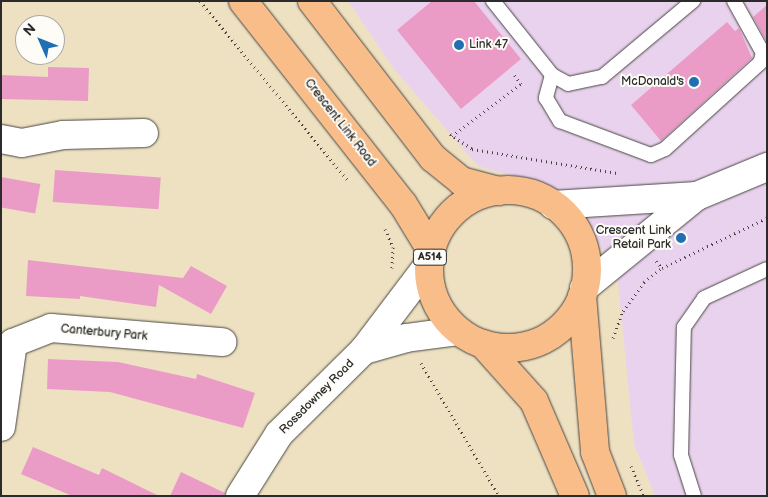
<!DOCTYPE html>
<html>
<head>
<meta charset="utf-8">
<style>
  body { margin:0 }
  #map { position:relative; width:768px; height:497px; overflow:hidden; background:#eee1c2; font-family:"Balsamiq Sans",sans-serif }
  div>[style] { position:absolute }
  .built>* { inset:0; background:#e9d2ed }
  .building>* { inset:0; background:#eb9cc6; transform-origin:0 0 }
  .path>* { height:3px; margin-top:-1.5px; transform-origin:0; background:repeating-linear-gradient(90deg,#484642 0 1px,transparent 0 5px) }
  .roads { filter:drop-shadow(0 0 1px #484642) drop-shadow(0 0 1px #484642) }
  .service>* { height:14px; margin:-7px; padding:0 7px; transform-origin:7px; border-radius:7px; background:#fff }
  .minor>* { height:28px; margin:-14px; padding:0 14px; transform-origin:14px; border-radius:14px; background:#fff }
  .tertiary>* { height:28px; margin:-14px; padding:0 14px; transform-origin:14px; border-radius:14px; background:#fff }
  .trunk>* { height:28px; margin:-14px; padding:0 14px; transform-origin:14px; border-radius:14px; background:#f8bd89 }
  .trunk>.ring { margin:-14px; padding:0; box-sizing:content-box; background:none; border:28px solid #f8bd89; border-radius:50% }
  .dots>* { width:14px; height:14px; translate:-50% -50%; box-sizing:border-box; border:2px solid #fdfcf7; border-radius:50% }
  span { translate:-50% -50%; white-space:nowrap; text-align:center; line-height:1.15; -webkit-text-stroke:4px #fdfcf7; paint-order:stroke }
  .shield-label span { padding:1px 4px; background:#fdfcf7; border:1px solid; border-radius:4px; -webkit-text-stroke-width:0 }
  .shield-label { font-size:11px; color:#2b2b2b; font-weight:700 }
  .poi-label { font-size:12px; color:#2b2b2b }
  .left { translate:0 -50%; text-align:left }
  .right { translate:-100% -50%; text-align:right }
  .street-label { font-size:12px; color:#2b2b2b }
  .frame { position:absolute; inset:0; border:2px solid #2b2b2b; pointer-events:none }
  .north { position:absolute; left:15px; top:15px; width:50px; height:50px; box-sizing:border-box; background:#fdfcf7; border:1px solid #a9a8a5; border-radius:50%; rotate:314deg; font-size:14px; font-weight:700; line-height:20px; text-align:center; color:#2b2b2b }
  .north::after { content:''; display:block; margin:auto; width:18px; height:22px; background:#1f6fb2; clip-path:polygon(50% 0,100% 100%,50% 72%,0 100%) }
</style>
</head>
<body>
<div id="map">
  <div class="built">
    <i style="clip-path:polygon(348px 1px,767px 1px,767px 496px,655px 496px,634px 444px,618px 282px,575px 194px,478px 166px,394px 69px)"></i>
  </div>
  <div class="building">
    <i style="clip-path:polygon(432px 1px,474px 1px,521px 59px,461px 109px,397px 30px)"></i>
    <i style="clip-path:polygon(767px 5px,767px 42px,753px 17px)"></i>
    <i style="clip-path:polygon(727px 22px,735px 31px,739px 28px,752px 58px,661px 141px,631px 105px)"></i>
    <i style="clip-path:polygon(48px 67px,89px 68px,88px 101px,1px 99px,1px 75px,48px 77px)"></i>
    <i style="left:55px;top:170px;width:106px;height:32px;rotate:4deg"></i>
    <i style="left:1px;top:177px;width:40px;height:30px;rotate:10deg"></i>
    <i style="clip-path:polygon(28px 260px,183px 278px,191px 266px,227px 286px,211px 314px,159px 285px,156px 307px,80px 296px,80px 299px,26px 296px)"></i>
    <i style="clip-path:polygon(48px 359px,118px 362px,196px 379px,197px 374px,255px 393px,243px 428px,110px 392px,47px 389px)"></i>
    <i style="clip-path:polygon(33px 447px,99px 475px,102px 468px,159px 496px,72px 496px,21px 474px)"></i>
    <i style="clip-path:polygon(181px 472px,225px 493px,224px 496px,170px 496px)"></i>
  </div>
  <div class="path">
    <i style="left:200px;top:1px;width:234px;rotate:50.5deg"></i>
    <i style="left:450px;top:134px;width:27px;rotate:34deg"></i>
    <i style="left:472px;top:149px;width:147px;rotate:9.4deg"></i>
    <i style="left:452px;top:136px;width:86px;rotate:-37deg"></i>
    <i style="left:521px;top:84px;width:12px;rotate:-125deg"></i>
    <i style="left:385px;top:229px;width:20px;rotate:66deg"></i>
    <i style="left:393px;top:247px;width:21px;rotate:93deg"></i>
    <i style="left:656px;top:261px;width:9px;rotate:49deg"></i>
    <i style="left:613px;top:338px;width:29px;rotate:-70deg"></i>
    <i style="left:623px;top:311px;width:36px;rotate:-54deg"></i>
    <i style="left:644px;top:282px;width:23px;rotate:-38deg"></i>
    <i style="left:662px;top:268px;width:116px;rotate:-25.5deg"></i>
    <i style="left:421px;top:363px;width:154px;rotate:59.6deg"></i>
    <i style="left:631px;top:466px;width:33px;rotate:67deg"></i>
  </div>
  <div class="roads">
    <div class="service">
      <i style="left:493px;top:1px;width:95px;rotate:51.4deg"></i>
      <i style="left:552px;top:75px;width:18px;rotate:29deg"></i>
      <i style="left:568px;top:84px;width:35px;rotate:-12deg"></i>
      <i style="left:602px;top:77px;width:119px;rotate:-39.9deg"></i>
      <i style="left:552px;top:75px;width:24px;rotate:105deg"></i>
      <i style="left:546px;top:98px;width:27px;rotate:59deg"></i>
      <i style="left:560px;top:121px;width:97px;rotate:20.5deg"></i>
      <i style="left:651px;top:155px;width:15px;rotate:-23deg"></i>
      <i style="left:665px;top:149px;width:128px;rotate:-42.2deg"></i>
      <i style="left:760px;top:63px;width:10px;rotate:-73deg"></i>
      <i style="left:763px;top:53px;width:60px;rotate:-119.1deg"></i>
      <i style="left:694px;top:496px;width:43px;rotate:-107.6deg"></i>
      <i style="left:681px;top:455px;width:128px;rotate:-88.7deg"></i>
      <i style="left:684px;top:327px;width:35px;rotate:-55deg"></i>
      <i style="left:704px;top:298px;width:69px;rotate:-24.7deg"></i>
    </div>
    <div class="minor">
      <i style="left:1px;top:139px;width:21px;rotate:11deg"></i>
      <i style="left:22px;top:143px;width:42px;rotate:-11deg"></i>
      <i style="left:63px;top:135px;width:81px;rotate:-1.4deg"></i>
      <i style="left:553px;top:205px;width:144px;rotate:-3.6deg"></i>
      <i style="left:584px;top:288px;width:146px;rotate:-39.2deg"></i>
      <i style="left:697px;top:196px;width:76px;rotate:-22.5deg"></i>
      <i style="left:1px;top:427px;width:85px;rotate:-81.9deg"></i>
      <i style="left:13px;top:343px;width:41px;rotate:-21.5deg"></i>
      <i style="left:51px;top:328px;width:172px;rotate:4.7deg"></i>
    </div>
    <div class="tertiary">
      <i style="left:364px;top:350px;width:44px;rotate:-15.9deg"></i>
      <i style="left:406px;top:338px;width:52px;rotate:-7.7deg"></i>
      <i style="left:240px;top:496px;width:73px;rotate:-57.8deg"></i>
      <i style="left:279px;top:434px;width:120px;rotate:-44.7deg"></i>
      <i style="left:364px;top:350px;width:108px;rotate:-52.9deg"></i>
    </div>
    <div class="trunk">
      <i style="left:243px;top:1px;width:258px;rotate:51.8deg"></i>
      <i style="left:403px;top:204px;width:54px;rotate:58.7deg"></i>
      <i style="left:312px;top:1px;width:198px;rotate:52.4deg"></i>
      <i style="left:433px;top:158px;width:36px;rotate:39deg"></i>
      <i style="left:461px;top:181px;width:39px;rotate:15deg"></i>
      <i class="ring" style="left:429px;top:190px;width:130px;height:130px"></i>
      <i style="left:582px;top:296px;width:157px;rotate:85.2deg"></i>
      <i style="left:595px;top:452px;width:47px;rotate:68.9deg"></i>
      <i style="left:483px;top:344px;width:76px;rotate:48.2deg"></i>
      <i style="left:534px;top:401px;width:103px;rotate:66.7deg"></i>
    </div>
  </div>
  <div class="dots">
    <i style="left:459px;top:45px;background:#1f6fb2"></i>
    <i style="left:694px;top:82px;background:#1f6fb2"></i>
    <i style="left:681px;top:238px;background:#1f6fb2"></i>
  </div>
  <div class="shield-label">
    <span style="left:430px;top:257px">A514</span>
  </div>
  <div class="poi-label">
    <span class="left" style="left:469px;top:45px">Link 47</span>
    <span class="right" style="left:684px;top:82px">McDonald's</span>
    <span class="right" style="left:671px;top:238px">Crescent Link<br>Retail Park</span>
  </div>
  <div class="street-label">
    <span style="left:340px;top:123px;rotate:52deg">Crescent Link Road</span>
    <span style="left:104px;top:333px;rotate:5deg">Canterbury Park</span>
    <span style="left:317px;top:397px;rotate:-45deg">Rossdowney Road</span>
  </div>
  <div class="frame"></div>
  <div class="north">N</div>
</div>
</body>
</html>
